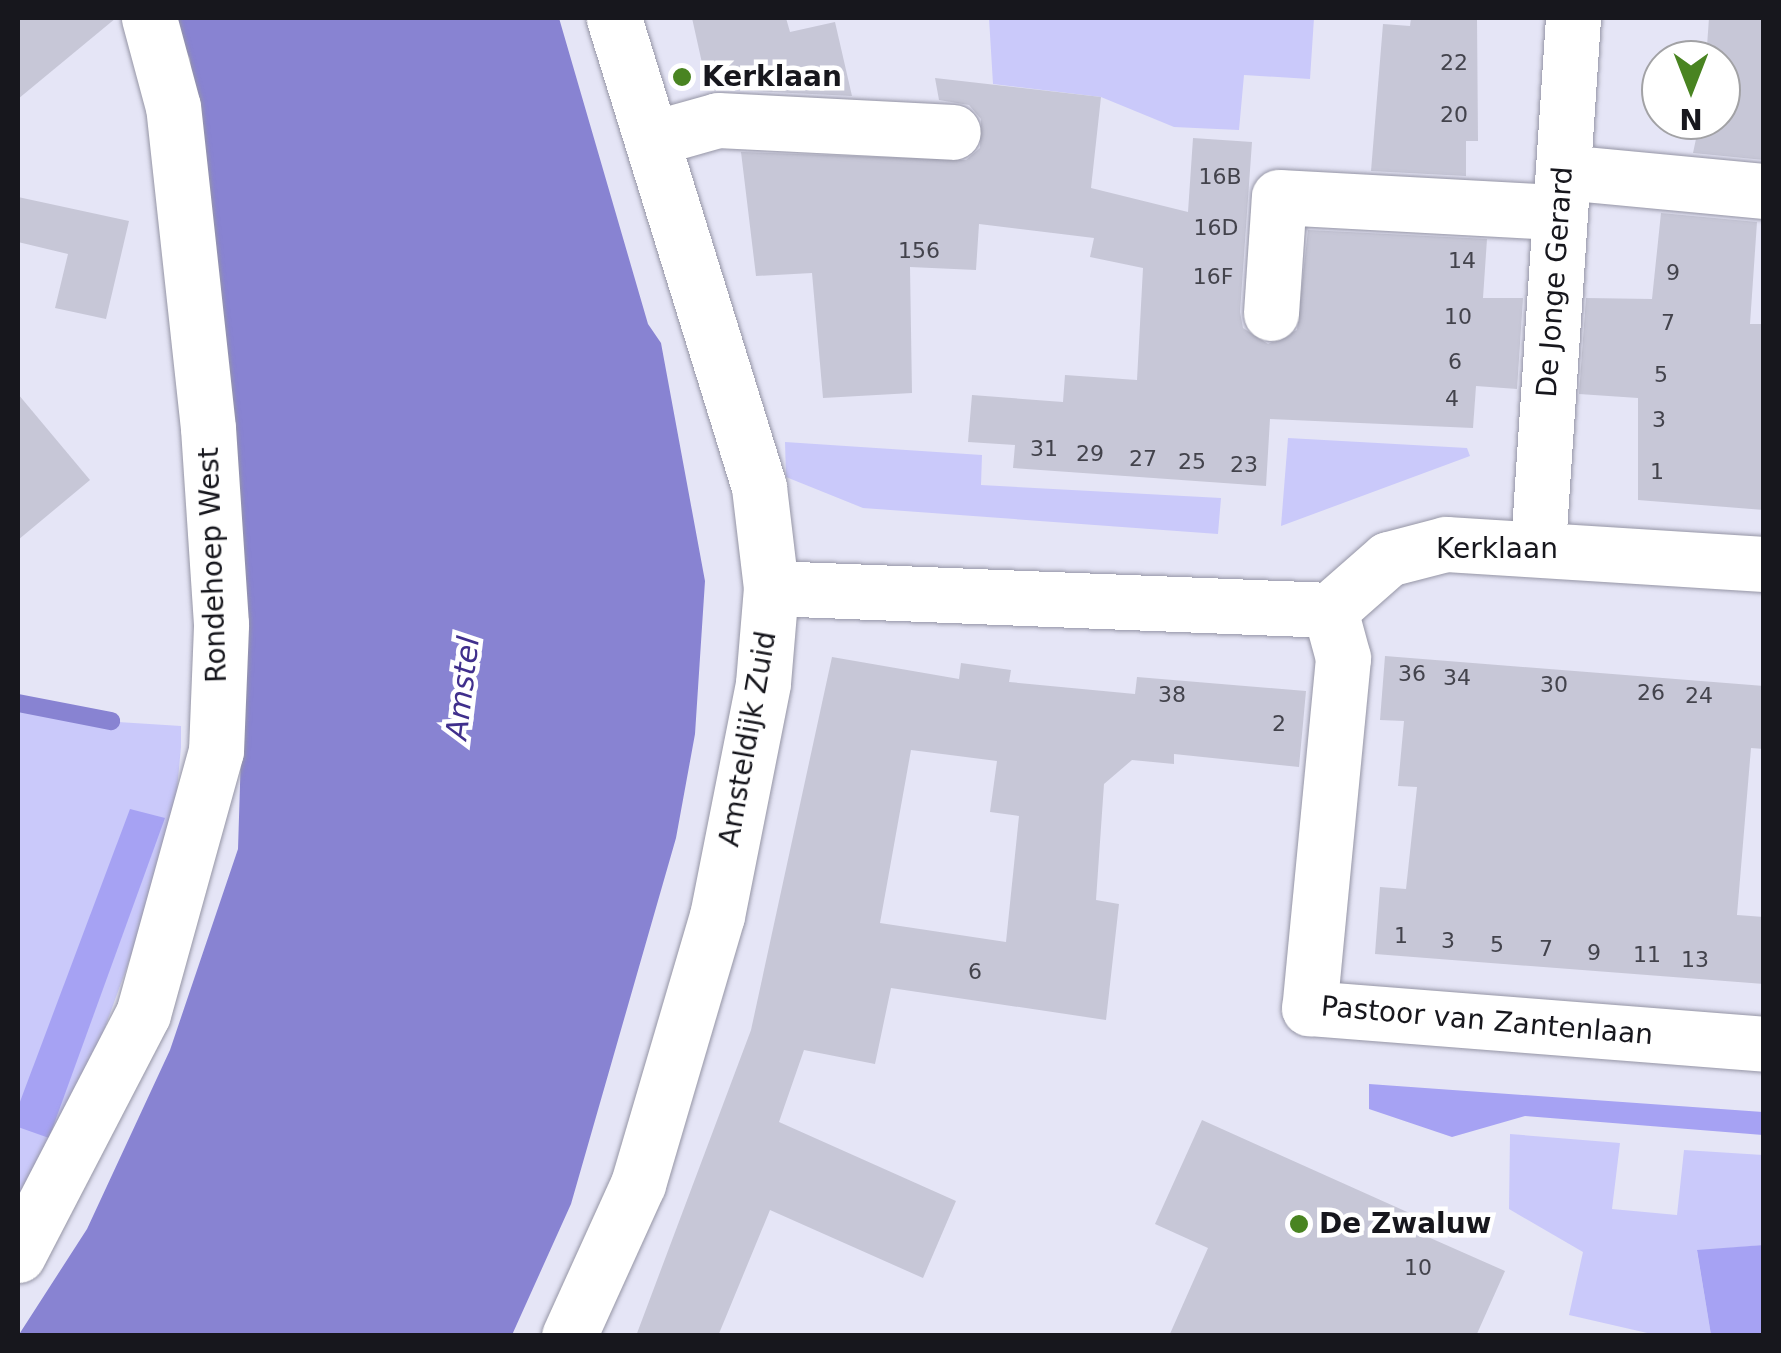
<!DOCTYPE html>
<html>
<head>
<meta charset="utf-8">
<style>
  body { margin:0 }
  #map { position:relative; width:1781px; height:1353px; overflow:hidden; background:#e5e5f6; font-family:"DejaVu Sans",sans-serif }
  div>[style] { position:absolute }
  .green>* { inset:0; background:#cac9fa }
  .forest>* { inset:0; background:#a6a2f3 }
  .water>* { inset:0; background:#8883d2 }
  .stream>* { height:18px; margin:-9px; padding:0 9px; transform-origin:9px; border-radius:9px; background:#8883d2 }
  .building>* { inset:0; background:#c7c7d7 }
  .roads { filter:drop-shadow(0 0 2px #9595a5) drop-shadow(0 0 2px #9595a5) }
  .minor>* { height:55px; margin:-27.5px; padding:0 27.5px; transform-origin:27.5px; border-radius:27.5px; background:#fff }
  .dots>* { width:28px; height:28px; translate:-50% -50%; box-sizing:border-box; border:5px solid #fff; border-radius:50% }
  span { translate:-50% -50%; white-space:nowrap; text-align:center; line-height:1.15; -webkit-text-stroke:9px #fff; paint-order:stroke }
  .number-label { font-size:22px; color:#43434c }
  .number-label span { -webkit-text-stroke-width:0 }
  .poi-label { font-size:28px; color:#17171d; font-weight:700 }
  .left { translate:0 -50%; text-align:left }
  .street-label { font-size:28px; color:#17171d }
  .water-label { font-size:30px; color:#402f8c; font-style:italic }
  .frame { position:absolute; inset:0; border:20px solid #17171d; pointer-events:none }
  .north { position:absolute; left:1641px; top:40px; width:100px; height:100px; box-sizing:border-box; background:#fff; border:2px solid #a2a2a5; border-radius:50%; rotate:180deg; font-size:28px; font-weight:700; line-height:40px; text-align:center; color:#17171d }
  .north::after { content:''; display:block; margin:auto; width:35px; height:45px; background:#498421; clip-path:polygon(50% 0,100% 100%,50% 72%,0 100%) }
</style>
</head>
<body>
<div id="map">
  <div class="green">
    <i style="clip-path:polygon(989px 18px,1314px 18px,1310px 79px,1244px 75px,1239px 130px,1174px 127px,1101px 97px,993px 84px)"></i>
    <i style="clip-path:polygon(1288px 438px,1467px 448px,1470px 456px,1281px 526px)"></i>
    <i style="clip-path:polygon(785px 442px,982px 455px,981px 485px,1221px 498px,1218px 534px,863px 508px,786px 477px)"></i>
    <i style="clip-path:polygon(18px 699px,102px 721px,181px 726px,181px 747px,172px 843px,84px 1085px,18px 1209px)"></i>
    <i style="clip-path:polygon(1510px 1134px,1620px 1143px,1612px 1209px,1677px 1215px,1684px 1150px,1763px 1155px,1763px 1245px,1697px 1251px,1711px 1335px,1656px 1335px,1569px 1315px,1583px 1252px,1509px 1209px)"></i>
  </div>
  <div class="forest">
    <i style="clip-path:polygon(130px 809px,165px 818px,49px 1138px,18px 1127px,18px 1107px)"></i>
    <i style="clip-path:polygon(1369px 1084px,1763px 1112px,1763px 1135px,1525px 1116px,1452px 1137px,1369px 1109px)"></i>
    <i style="clip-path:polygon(1763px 1245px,1763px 1335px,1711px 1335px,1697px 1250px)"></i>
  </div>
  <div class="water">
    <i style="clip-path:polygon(172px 18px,559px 18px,648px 324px,661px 343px,705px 581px,695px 734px,676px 838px,571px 1204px,512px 1335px,18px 1336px,87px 1229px,170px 1050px,238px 849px,243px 689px,227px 430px,190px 59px)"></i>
  </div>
  <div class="stream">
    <i style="left:18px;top:703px;width:95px;rotate:11deg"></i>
  </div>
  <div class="building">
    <i style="clip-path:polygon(18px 18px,116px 18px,18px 99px)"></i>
    <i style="clip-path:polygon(692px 18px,786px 18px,790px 32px,835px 22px,852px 96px,735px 90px,733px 66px,704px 72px)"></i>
    <i style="clip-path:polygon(1411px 18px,1477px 18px,1478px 141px,1466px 141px,1466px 176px,1371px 171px,1383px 24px,1410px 26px)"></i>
    <i style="clip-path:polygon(1709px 18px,1764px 18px,1764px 160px,1693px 153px,1700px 120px,1721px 120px,1721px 60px,1706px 60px)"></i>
    <i style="clip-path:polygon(935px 78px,1101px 97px,1091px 188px,1188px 212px,1193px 138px,1252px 142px,1240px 312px,1243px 328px,1268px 344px,1297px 330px,1308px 230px,1487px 239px,1483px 298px,1523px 298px,1517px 389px,1476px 386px,1473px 428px,1270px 419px,1266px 486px,1013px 468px,1015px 445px,968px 442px,972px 395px,1063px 402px,1065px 375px,1137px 380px,1143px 268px,1090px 257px,1094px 238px,979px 224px,976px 270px,910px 267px,912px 393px,823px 398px,812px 273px,756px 276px,741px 152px,966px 160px,980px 148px,981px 119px,969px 105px,939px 100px)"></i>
    <i style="clip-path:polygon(18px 197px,129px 221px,106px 319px,55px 308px,68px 254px,18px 242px)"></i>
    <i style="clip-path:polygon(1661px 213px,1757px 222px,1750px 324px,1764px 324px,1764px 510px,1638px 500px,1638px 398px,1579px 394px,1586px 298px,1652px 299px)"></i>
    <i style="clip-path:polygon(18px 394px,90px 480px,18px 540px)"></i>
    <i style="clip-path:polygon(1385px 656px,1764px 686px,1764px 749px,1751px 748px,1737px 915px,1764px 917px,1764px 984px,1375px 954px,1380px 887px,1406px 889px,1417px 787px,1398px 786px,1404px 721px,1380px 720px)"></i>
    <i style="clip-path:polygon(evenodd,832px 657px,959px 679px,961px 663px,1011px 670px,1009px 682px,1135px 694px,1137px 677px,1306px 691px,1299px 767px,1174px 754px,1174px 764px,1132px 760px,1104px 784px,1096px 900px,1119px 904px,1106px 1020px,891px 988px,875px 1064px,804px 1050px,779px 1122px,956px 1201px,923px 1278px,770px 1210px,718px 1336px,636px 1336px,751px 1030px,832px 657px,911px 750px,997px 761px,990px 812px,1019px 816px,1006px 942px,880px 923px,911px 750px)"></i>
    <i style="clip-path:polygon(1202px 1120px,1425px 1220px,1419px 1233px,1505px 1271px,1476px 1336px,1169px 1336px,1208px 1248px,1155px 1224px)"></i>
  </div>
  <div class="roads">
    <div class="minor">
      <i style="left:654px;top:138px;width:66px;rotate:-15.7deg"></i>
      <i style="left:718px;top:120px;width:235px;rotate:2.9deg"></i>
      <i style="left:1563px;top:172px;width:202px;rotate:5.4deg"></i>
      <i style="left:1271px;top:313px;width:116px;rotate:-86.1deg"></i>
      <i style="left:1279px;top:197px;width:281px;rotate:3.1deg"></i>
      <i style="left:1538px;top:546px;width:529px;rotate:-86.21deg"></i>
      <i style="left:771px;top:588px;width:559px;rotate:2.25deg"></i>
      <i style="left:1330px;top:610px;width:77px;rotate:-41.3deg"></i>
      <i style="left:1388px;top:559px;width:60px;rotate:-14.5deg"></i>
      <i style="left:1446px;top:544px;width:319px;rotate:3.6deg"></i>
      <i style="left:1330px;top:610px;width:50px;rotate:74.8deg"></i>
      <i style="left:1343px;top:658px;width:352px;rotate:95.5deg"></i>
      <i style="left:1309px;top:1008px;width:456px;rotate:4.5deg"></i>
      <i style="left:18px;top:1255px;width:271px;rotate:-62.6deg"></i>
      <i style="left:143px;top:1014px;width:273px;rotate:-74.5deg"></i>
      <i style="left:216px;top:751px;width:127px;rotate:-87.7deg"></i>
      <i style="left:221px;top:624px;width:196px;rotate:-93.8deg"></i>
      <i style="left:208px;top:428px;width:323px;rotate:-96.2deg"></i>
      <i style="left:173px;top:107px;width:92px;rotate:-105.1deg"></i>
      <i style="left:569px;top:1336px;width:167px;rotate:-65.6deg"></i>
      <i style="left:638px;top:1184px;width:279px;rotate:-73.6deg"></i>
      <i style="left:717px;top:916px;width:237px;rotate:-78.8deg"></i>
      <i style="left:763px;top:683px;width:95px;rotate:-85.2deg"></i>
      <i style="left:771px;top:588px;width:102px;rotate:-96.8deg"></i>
      <i style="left:759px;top:487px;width:491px;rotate:-107.2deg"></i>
    </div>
  </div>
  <div class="dots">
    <i style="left:682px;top:77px;background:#498421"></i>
    <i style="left:1299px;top:1224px;background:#498421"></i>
  </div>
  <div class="number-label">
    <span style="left:1454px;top:63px">22</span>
    <span style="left:1454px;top:115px">20</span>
    <span style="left:1220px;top:177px">16B</span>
    <span style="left:1216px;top:228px">16D</span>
    <span style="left:919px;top:251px">156</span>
    <span style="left:1462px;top:261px">14</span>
    <span style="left:1673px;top:273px">9</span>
    <span style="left:1213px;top:277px">16F</span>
    <span style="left:1458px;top:317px">10</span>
    <span style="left:1668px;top:323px">7</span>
    <span style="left:1455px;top:362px">6</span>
    <span style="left:1661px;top:375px">5</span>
    <span style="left:1452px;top:399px">4</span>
    <span style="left:1659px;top:420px">3</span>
    <span style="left:1044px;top:449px">31</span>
    <span style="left:1090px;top:454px">29</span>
    <span style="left:1143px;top:459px">27</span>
    <span style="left:1192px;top:462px">25</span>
    <span style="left:1244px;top:465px">23</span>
    <span style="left:1657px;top:472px">1</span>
    <span style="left:1412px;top:674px">36</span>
    <span style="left:1457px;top:678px">34</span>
    <span style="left:1554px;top:685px">30</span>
    <span style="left:1651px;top:693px">26</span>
    <span style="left:1172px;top:695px">38</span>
    <span style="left:1699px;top:696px">24</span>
    <span style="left:1279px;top:724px">2</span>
    <span style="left:1401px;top:936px">1</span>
    <span style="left:1448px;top:941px">3</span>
    <span style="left:1497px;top:945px">5</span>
    <span style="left:1546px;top:949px">7</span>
    <span style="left:1594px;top:953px">9</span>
    <span style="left:1647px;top:955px">11</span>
    <span style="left:1695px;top:960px">13</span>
    <span style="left:975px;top:972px">6</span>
    <span style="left:1418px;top:1268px">10</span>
  </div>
  <div class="poi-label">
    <span class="left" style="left:702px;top:77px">Kerklaan</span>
    <span class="left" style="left:1319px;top:1224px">De Zwaluw</span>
  </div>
  <div class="street-label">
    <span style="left:1555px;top:282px;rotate:-86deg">De Jonge Gerard</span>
    <span style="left:1497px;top:549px">Kerklaan</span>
    <span style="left:213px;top:565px;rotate:-92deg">Rondehoep West</span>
    <span style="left:748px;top:739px;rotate:-80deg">Amsteldijk Zuid</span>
    <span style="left:1487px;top:1021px;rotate:5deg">Pastoor van Zantenlaan</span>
  </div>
  <div class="water-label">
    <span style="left:463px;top:688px;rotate:-83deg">Amstel</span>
  </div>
  <div class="frame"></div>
  <div class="north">N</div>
</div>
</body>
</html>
